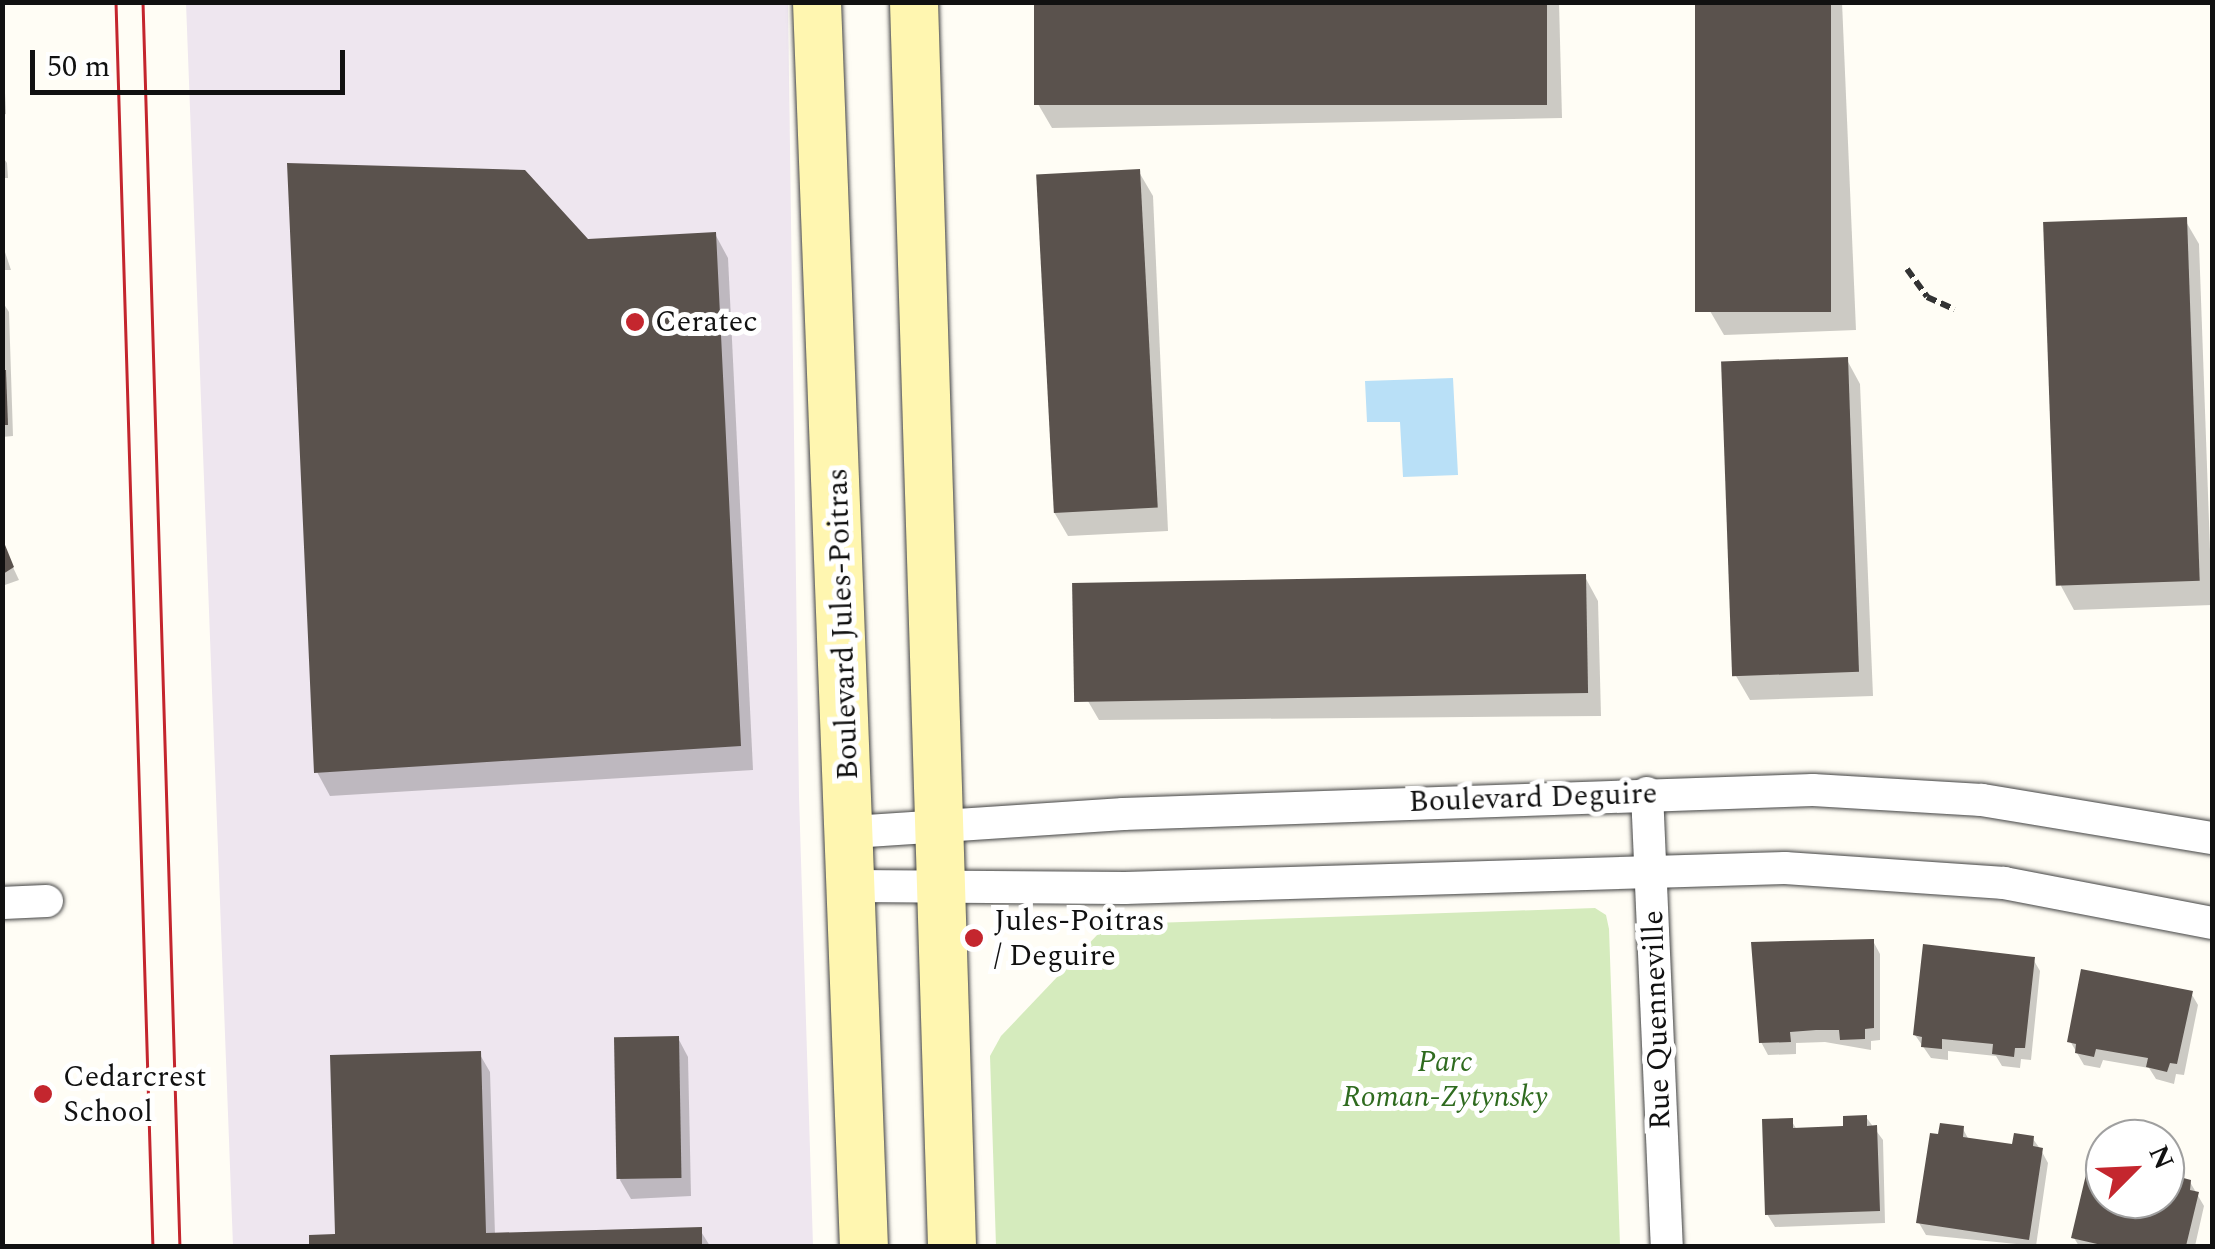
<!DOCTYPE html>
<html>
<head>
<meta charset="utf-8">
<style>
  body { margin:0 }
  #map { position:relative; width:2215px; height:1249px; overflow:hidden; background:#fffdf5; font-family:Spectral,serif }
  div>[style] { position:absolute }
  .industrial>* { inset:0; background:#eee6ef }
  .green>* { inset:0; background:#d5ebbd }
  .water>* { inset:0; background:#b9e0f7 }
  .shadow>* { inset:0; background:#0003 }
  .building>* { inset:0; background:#5a524d; transform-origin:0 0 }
  .path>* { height:6px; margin-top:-3px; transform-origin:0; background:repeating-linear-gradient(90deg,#333 0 10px,transparent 0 15px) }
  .roads { filter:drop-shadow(0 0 2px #444) drop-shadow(0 0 2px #444) }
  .street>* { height:32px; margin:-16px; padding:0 16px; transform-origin:16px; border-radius:16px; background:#fff }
  .secondary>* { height:48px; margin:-24px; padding:0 24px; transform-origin:24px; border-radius:24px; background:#fff6b0 }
  .tram>* { height:2.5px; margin:-1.25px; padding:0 1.25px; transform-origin:1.25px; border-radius:1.25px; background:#c4262e }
  .dots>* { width:28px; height:28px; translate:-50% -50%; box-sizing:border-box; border:5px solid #fff; border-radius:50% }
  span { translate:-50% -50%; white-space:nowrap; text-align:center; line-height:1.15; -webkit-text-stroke:10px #fff; paint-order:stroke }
  .poi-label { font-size:30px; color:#111 }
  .left { translate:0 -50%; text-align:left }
  .street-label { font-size:30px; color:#111 }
  .park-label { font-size:30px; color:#2f6b1f; font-style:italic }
  .frame { position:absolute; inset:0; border:5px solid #111; pointer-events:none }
  .north { position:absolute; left:2085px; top:1119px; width:100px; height:100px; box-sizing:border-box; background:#fff; border:2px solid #a0a0a0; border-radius:50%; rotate:66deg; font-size:28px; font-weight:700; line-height:40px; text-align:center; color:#111 }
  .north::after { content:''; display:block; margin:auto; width:35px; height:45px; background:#c4262e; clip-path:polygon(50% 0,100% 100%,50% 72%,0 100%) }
  .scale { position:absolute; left:30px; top:50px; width:315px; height:45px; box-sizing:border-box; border:5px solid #111; border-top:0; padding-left:12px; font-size:30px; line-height:35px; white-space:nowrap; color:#111; -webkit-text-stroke:8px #fff; paint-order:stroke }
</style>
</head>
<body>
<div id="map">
  <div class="industrial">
    <i style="clip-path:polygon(186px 3px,788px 3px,799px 796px,813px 1246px,233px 1246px)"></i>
  </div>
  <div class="green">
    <i style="clip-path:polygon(1595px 908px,1606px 915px,1609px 929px,1620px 1246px,996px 1246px,990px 1056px,1001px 1036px,1099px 933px,1123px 924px)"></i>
  </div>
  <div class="water">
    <i style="clip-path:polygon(1453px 378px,1458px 475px,1403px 477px,1400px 422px,1367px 422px,1365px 381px)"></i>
  </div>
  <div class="shadow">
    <i style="clip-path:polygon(1036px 2px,1559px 2px,1562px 118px,1052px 128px,1038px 104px)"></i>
    <i style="clip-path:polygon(1697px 2px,1842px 2px,1856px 330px,1724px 335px,1710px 311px)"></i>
    <i style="clip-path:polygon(2px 29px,6px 114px,2px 115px)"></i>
    <i style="clip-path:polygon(2px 156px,7px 163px,8px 178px,2px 178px)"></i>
    <i style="clip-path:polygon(1139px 172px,1153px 196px,1168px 531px,1068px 536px,1054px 512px)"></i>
    <i style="clip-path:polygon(2185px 220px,2199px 244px,2212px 605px,2074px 610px,2061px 586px)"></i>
    <i style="clip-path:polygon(715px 234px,728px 258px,753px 770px,330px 796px,317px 772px,587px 242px)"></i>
    <i style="clip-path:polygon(2px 243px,11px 270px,3px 270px,2px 283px)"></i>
    <i style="clip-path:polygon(2px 301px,9px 312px,13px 436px,2px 437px)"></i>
    <i style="clip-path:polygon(1847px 360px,1860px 384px,1873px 696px,1750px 700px,1736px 676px)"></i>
    <i style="clip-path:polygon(2px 544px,19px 580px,2px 586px)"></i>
    <i style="clip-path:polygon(1585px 577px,1598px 601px,1601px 716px,1099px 720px,1085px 696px)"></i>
    <i style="clip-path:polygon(1873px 941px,1880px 954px,1880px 1040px,1871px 1041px,1871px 1050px,1825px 1042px,1796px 1043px,1796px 1054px,1768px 1055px,1761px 1042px)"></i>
    <i style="clip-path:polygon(2033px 959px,2040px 971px,2031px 1060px,2021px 1059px,2020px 1068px,2002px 1066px,1996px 1056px,1948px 1051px,1948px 1060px,1931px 1058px,1915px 1035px)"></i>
    <i style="clip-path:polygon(2191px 993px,2198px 1005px,2184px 1075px,2176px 1074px,2174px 1084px,2156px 1079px,2149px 1068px,2103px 1060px,2100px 1068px,2084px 1065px,2070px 1041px)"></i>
    <i style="clip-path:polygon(678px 1038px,688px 1057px,691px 1196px,631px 1199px,620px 1180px)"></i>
    <i style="clip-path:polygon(479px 1053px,490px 1072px,495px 1235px,700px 1230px,710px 1246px,312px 1246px,311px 1237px,338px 1236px)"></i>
    <i style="clip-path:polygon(1866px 1117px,1883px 1140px,1885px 1223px,1775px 1227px,1767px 1214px,1791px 1120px,1797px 1130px,1846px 1129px)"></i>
    <i style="clip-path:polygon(1963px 1129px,1969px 1140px,2014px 1147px,2033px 1139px,2041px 1150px,2048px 1163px,2036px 1246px,1926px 1235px,1919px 1223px)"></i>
    <i style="clip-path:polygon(2105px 1162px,2105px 1199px,2165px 1199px,2165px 1187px,2190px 1182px,2204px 1206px,2195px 1246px,2079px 1246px,2074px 1238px)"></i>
  </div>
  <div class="building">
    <i style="left:1034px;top:2px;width:513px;height:103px"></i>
    <i style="left:1695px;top:3px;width:136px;height:309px"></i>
    <i style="clip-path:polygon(287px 163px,525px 170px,588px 239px,716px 232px,741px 746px,314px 773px)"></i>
    <i style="left:1140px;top:169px;width:339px;height:104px;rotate:87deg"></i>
    <i style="left:2187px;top:217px;width:364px;height:144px;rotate:88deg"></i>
    <i style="left:1848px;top:357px;width:315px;height:127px;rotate:88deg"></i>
    <i style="clip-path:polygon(2px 370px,6px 370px,8px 425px,2px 425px)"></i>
    <i style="clip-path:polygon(3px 540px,14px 567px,3px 574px)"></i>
    <i style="left:1586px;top:574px;width:119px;height:514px;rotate:89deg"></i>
    <i style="clip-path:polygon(1874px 939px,1874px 1028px,1865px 1029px,1865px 1039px,1840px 1040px,1839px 1030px,1816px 1030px,1790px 1032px,1791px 1042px,1759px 1043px,1751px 942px)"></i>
    <i style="clip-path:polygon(1923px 944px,2035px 957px,2025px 1048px,2015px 1048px,2014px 1057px,1992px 1054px,1993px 1044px,1942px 1039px,1942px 1049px,1921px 1047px,1922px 1037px,1913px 1035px)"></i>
    <i style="clip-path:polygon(2081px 969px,2193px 991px,2177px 1064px,2170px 1063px,2167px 1072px,2146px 1067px,2148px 1058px,2096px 1049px,2094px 1057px,2075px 1053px,2076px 1044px,2067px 1042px)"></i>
    <i style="left:679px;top:1036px;width:142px;height:65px;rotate:89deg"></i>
    <i style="clip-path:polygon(481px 1051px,486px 1233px,702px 1227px,702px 1246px,309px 1246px,309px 1235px,335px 1234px,330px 1055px)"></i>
    <i style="clip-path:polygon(1867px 1115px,1867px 1126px,1877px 1125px,1880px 1211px,1765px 1215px,1762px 1119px,1793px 1118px,1793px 1128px,1843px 1126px,1843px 1116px)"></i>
    <i style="clip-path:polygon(1940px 1123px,1964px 1126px,1963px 1137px,2012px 1144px,2014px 1133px,2034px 1136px,2033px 1146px,2043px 1148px,2029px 1240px,1916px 1223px,1930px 1133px,1938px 1134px)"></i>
    <i style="clip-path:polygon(2100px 1158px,2105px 1159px,2105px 1199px,2165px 1199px,2172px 1175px,2191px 1180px,2190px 1190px,2199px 1192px,2186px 1246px,2106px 1246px,2071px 1238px,2088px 1166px,2097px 1168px)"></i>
  </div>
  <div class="path">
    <i style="left:1907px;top:269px;width:34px;rotate:54deg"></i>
    <i style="left:1927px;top:297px;width:30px;rotate:24deg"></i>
  </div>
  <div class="roads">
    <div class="street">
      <i style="left:1647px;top:793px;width:453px;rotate:87.5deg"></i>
      <i style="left:852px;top:832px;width:272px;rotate:-3.8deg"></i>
      <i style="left:1123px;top:814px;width:690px;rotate:-1.99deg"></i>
      <i style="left:1813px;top:790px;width:169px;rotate:3.4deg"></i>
      <i style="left:1982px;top:800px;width:233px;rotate:9.4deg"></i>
      <i style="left:854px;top:886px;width:271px;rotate:0.4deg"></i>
      <i style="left:1125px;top:888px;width:660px;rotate:-1.74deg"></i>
      <i style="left:1785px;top:868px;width:220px;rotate:3.9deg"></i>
      <i style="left:2004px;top:883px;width:212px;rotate:10.9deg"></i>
      <i style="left:2px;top:903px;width:45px;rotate:-2.5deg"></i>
    </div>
    <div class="secondary">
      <i style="left:817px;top:2px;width:1245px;rotate:87.84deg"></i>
      <i style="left:914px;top:2px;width:1245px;rotate:88.25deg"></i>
    </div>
  </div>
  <div class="tram">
    <i style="left:116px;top:2px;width:1245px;rotate:88.3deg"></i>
    <i style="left:143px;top:2px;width:1245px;rotate:88.3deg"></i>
  </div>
  <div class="dots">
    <i style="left:635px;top:322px;background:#c4262e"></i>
    <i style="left:974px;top:938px;background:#c4262e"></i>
    <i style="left:43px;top:1094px;background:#c4262e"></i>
  </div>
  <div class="poi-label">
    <span class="left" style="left:655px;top:322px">Ceratec</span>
    <span class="left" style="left:994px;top:938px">Jules-Poitras<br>/ Deguire</span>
    <span class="left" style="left:63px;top:1094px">Cedarcrest<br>School</span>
  </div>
  <div class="street-label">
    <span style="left:843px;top:624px;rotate:-92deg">Boulevard Jules-Poitras</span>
    <span style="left:1533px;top:798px;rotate:-2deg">Boulevard Deguire</span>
    <span style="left:1657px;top:1020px;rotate:-92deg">Rue Quenneville</span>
  </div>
  <div class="park-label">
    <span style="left:1445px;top:1079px">Parc<br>Roman-Zytynsky</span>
  </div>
  <div class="frame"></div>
  <div class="north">N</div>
  <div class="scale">50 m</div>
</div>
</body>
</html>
